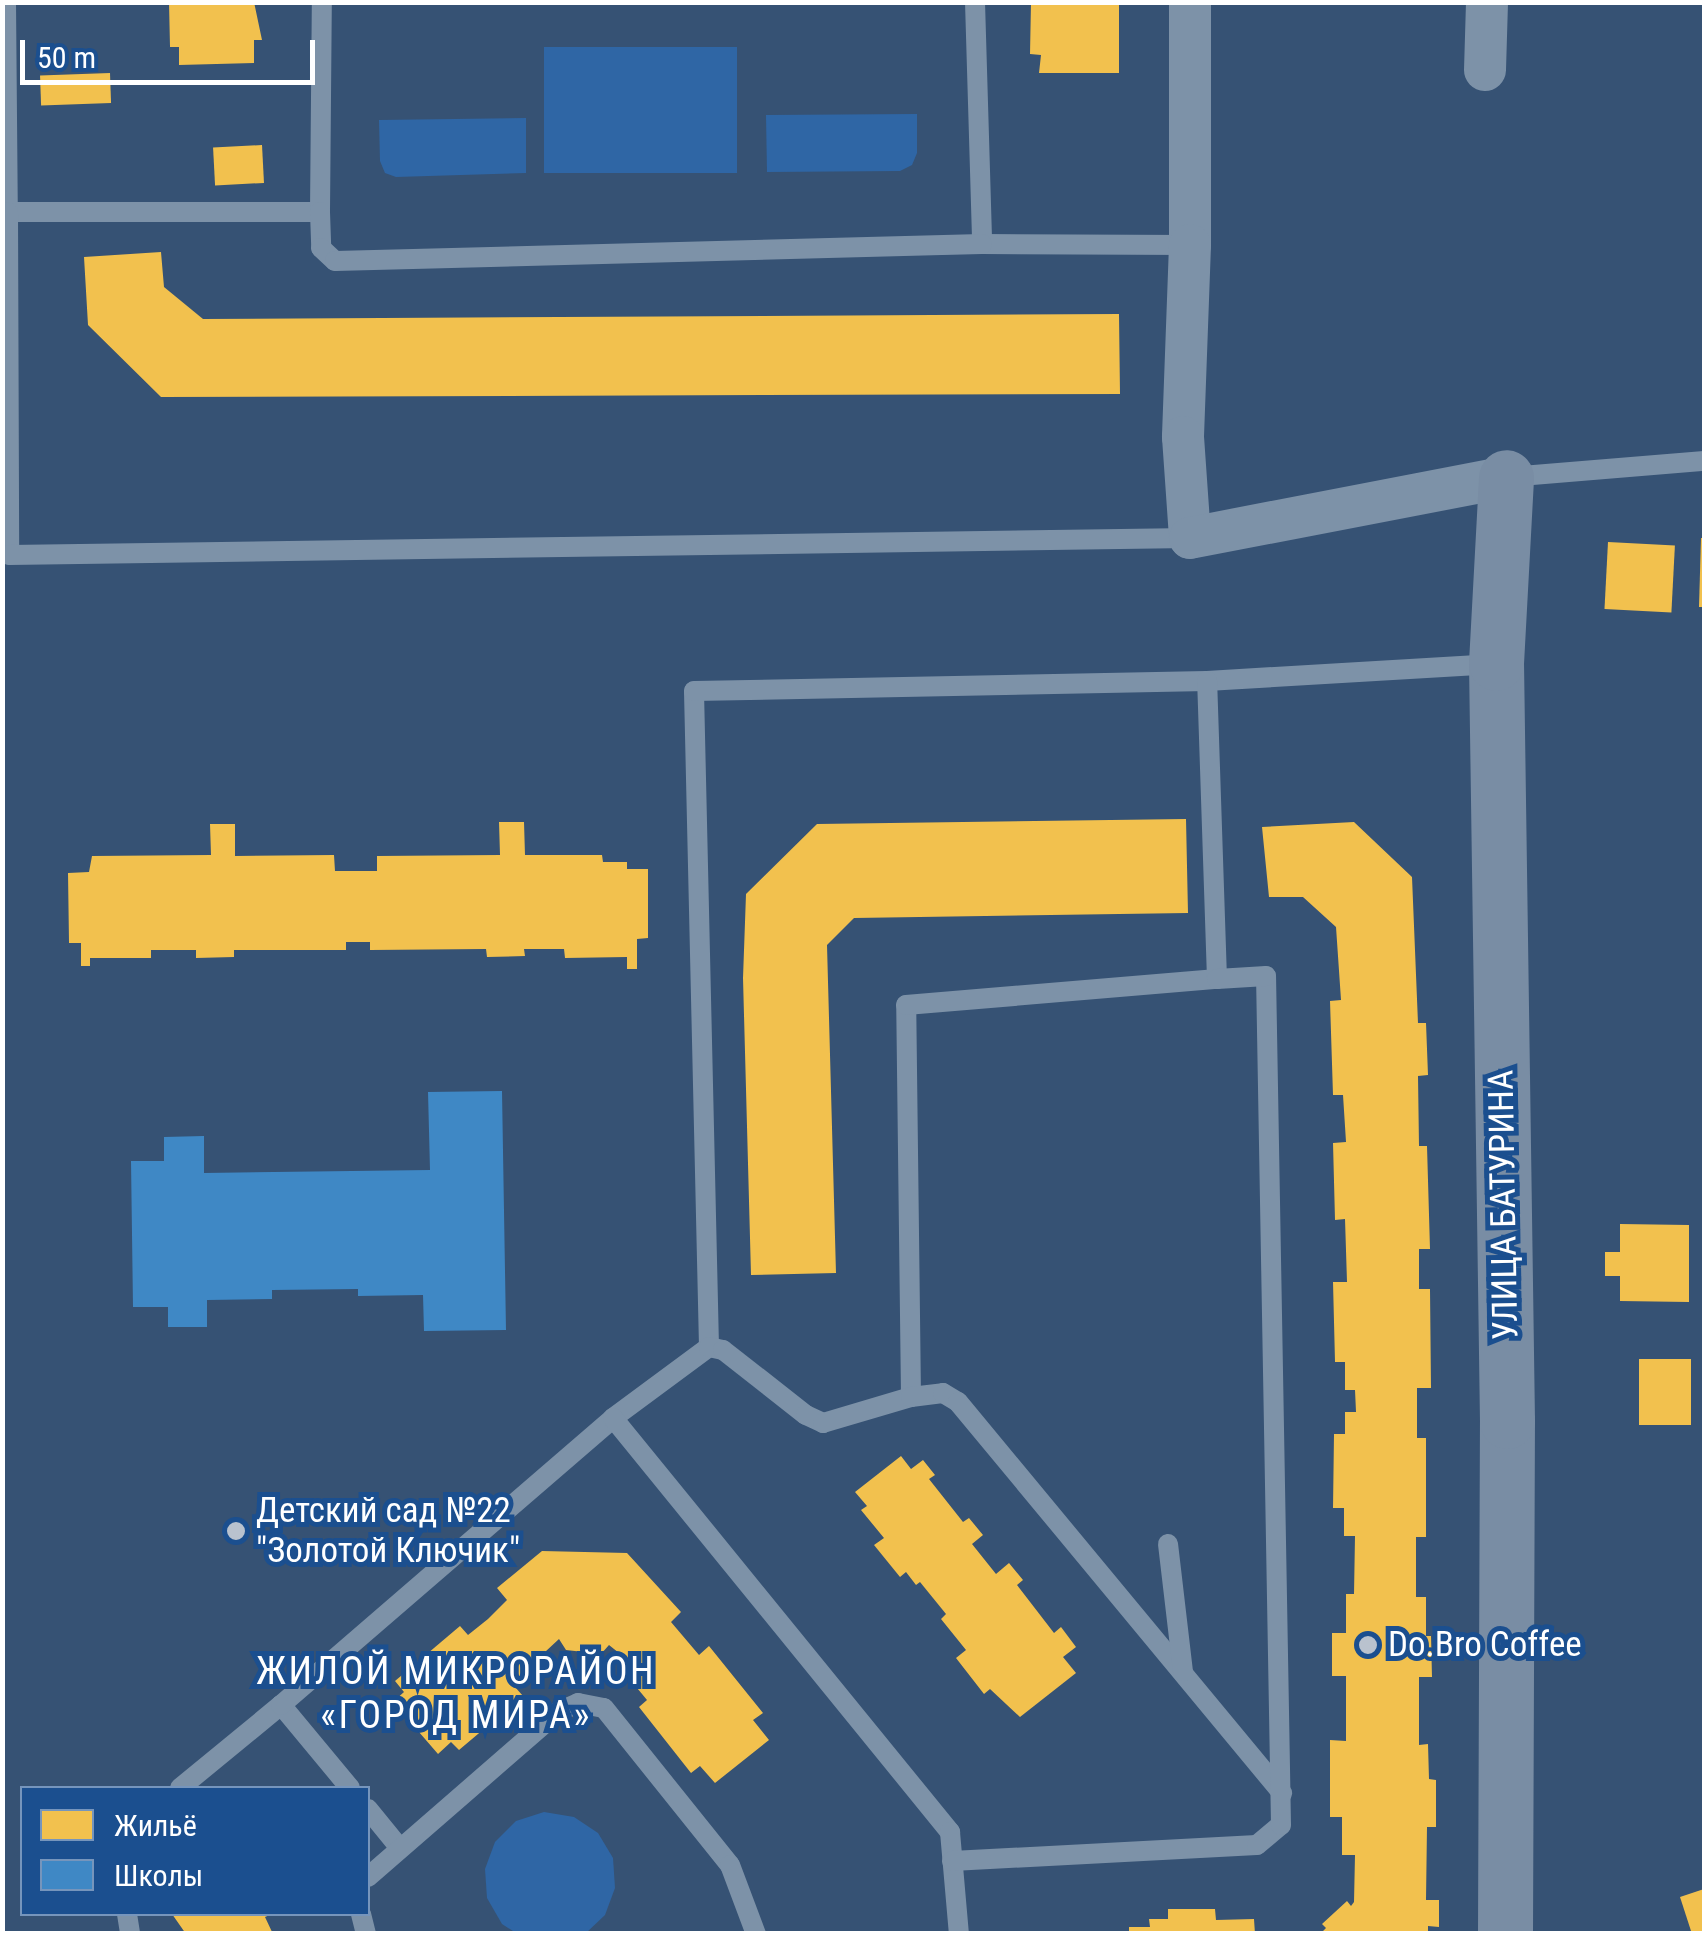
<!DOCTYPE html>
<html>
<head>
<meta charset="utf-8">
<style>
  body { margin:0 }
  #map { position:relative; width:1707px; height:1936px; overflow:hidden; background:#365274; font-family:"Roboto Condensed",sans-serif }
  div>[style] { position:absolute }
  .green>* { inset:0; background:#2f66a5; transform-origin:0 0 }
  .homes>* { inset:0; background:#f2c14e; transform-origin:0 0 }
  .schools>* { inset:0; background:#3f88c5 }
  .lane>* { height:20px; margin:-10px; padding:0 10px; transform-origin:10px; border-radius:10px; background:#7d92a8 }
  .street>* { height:42px; margin:-21px; padding:0 21px; transform-origin:21px; border-radius:21px; background:#7d92a8 }
  .secondary>* { height:55px; margin:-27.5px; padding:0 27.5px; transform-origin:27.5px; border-radius:27.5px; background:#798da4 }
  .dots>* { width:28px; height:28px; translate:-50% -50%; box-sizing:border-box; border:5px solid #1b4f8f; border-radius:50% }
  span { translate:-50% -50%; white-space:nowrap; text-align:center; line-height:1.15; -webkit-text-stroke:10px #1b4f8f; paint-order:stroke }
  .street-label { font-size:35px; color:#fff }
  .poi-label { font-size:35px; color:#fff }
  .left { translate:0 -50%; text-align:left }
  .neighbourhood-label { font-size:38px; color:#fff; letter-spacing:2.5px }
  .frame { position:absolute; inset:0; border:5px solid #fff; pointer-events:none }
  .legend { position:absolute; left:20px; top:1786px; width:350px; height:130px; box-sizing:border-box; background:#1b4f8f; border:2px solid #7695bc; margin:0; padding:12px 18px; list-style:none; font-size:30px; color:#fff }
  .legend li { display:flex; align-items:center; gap:20px; height:50px }
  .legend b { width:50px; border:2px solid #7695bc }
  .scale { position:absolute; left:20px; top:40px; width:295px; height:45px; box-sizing:border-box; border:5px solid #fff; border-top:0; padding-left:12px; font-size:30px; line-height:35px; white-space:nowrap; color:#fff; -webkit-text-stroke:8px #1b4f8f; paint-order:stroke }
</style>
</head>
<body>
<div id="map">
  <div class="green">
    <i style="left:544px;top:47px;width:193px;height:126px"></i>
    <i style="clip-path:polygon(917px 114px,917px 153px,912px 165px,900px 171px,767px 172px,766px 115px)"></i>
    <i style="clip-path:polygon(526px 118px,526px 173px,396px 177px,385px 173px,380px 161px,379px 120px)"></i>
    <i style="clip-path:polygon(544px 1812px,574px 1817px,598px 1833px,613px 1858px,615px 1888px,605px 1915px,586px 1933px,516px 1933px,502px 1924px,487px 1898px,485px 1869px,495px 1842px,516px 1821px)"></i>
  </div>
  <div class="homes">
    <i style="clip-path:polygon(169px 2px,254px 2px,262px 40px,254px 40px,254px 63px,179px 65px,179px 47px,170px 47px)"></i>
    <i style="clip-path:polygon(1031px 2px,1119px 2px,1119px 73px,1039px 73px,1041px 55px,1030px 54px)"></i>
    <i style="left:110px;top:73px;width:30px;height:70px;rotate:88deg"></i>
    <i style="left:262px;top:145px;width:38px;height:49px;rotate:87deg"></i>
    <i style="clip-path:polygon(161px 252px,164px 287px,203px 319px,1119px 314px,1120px 394px,161px 397px,88px 325px,84px 257px)"></i>
    <i style="clip-path:polygon(1701px 538px,1704px 538px,1704px 607px,1699px 607px)"></i>
    <i style="left:1608px;top:542px;width:67px;height:67px;rotate:3deg"></i>
    <i style="clip-path:polygon(1186px 819px,1188px 913px,854px 918px,827px 945px,836px 1273px,751px 1275px,743px 978px,746px 894px,817px 824px)"></i>
    <i style="clip-path:polygon(499px 822px,524px 822px,525px 855px,602px 855px,603px 862px,627px 862px,627px 869px,648px 869px,648px 938px,637px 939px,637px 969px,627px 969px,627px 957px,565px 958px,564px 949px,524px 949px,525px 956px,487px 957px,486px 949px,370px 950px,370px 942px,346px 942px,346px 950px,234px 950px,234px 957px,196px 958px,196px 950px,151px 950px,151px 958px,90px 958px,90px 966px,81px 966px,81px 943px,69px 943px,68px 873px,89px 872px,92px 856px,211px 855px,210px 824px,235px 824px,235px 856px,334px 855px,335px 871px,377px 871px,377px 856px,500px 855px)"></i>
    <i style="clip-path:polygon(1354px 822px,1412px 877px,1418px 1023px,1426px 1023px,1428px 1075px,1418px 1076px,1419px 1146px,1427px 1146px,1430px 1249px,1419px 1249px,1419px 1289px,1430px 1289px,1431px 1388px,1417px 1388px,1417px 1438px,1426px 1438px,1426px 1537px,1416px 1537px,1416px 1597px,1426px 1597px,1426px 1636px,1431px 1636px,1432px 1677px,1419px 1677px,1419px 1745px,1428px 1744px,1429px 1779px,1436px 1780px,1436px 1827px,1427px 1827px,1426px 1900px,1439px 1900px,1439px 1927px,1428px 1926px,1428px 1934px,1320px 1934px,1326px 1928px,1322px 1924px,1347px 1901px,1351px 1906px,1354px 1902px,1355px 1855px,1342px 1855px,1342px 1817px,1330px 1817px,1330px 1740px,1346px 1741px,1346px 1676px,1332px 1676px,1332px 1633px,1346px 1633px,1346px 1594px,1354px 1594px,1355px 1536px,1344px 1536px,1344px 1508px,1333px 1508px,1334px 1434px,1345px 1434px,1345px 1412px,1356px 1412px,1355px 1390px,1345px 1390px,1345px 1362px,1335px 1362px,1333px 1282px,1347px 1282px,1345px 1219px,1335px 1220px,1333px 1143px,1346px 1142px,1343px 1095px,1333px 1095px,1330px 1001px,1341px 1000px,1336px 927px,1303px 897px,1269px 897px,1262px 827px)"></i>
    <i style="clip-path:polygon(1620px 1224px,1689px 1225px,1689px 1302px,1620px 1301px,1620px 1276px,1605px 1276px,1605px 1252px,1620px 1252px)"></i>
    <i style="left:1639px;top:1359px;width:52px;height:66px"></i>
    <i style="clip-path:polygon(901px 1456px,911px 1469px,923px 1460px,935px 1475px,929px 1479px,963px 1522px,969px 1518px,983px 1535px,972px 1544px,996px 1574px,1009px 1563px,1023px 1580px,1017px 1585px,1054px 1633px,1061px 1627px,1076px 1647px,1063px 1657px,1076px 1673px,1020px 1717px,990px 1689px,984px 1694px,956px 1658px,966px 1650px,941px 1619px,946px 1614px,920px 1582px,916px 1585px,906px 1572px,900px 1577px,874px 1545px,884px 1538px,861px 1510px,867px 1506px,855px 1492px)"></i>
    <i style="clip-path:polygon(542px 1551px,627px 1553px,681px 1612px,671px 1622px,699px 1655px,709px 1646px,763px 1713px,753px 1720px,769px 1740px,715px 1783px,700px 1766px,691px 1773px,639px 1707px,647px 1700px,618px 1665px,624px 1657px,609px 1645px,601px 1654px,566px 1650px,559px 1639px,545px 1652px,550px 1657px,515px 1687px,523px 1696px,459px 1750px,451px 1742px,438px 1754px,393px 1702px,404px 1692px,395px 1681px,460px 1626px,468px 1635px,488px 1619px,507px 1600px,497px 1588px)"></i>
    <i style="clip-path:polygon(1704px 1889px,1704px 1934px,1692px 1934px,1680px 1897px)"></i>
    <i style="clip-path:polygon(1168px 1909px,1215px 1909px,1216px 1920px,1254px 1919px,1255px 1934px,1129px 1934px,1129px 1927px,1150px 1927px,1149px 1919px,1168px 1919px)"></i>
    <i style="clip-path:polygon(172px 1914px,272px 1914px,265px 1917px,273px 1934px,186px 1934px)"></i>
  </div>
  <div class="schools">
    <i style="clip-path:polygon(502px 1091px,506px 1330px,424px 1331px,423px 1295px,358px 1296px,358px 1289px,272px 1290px,272px 1299px,207px 1300px,207px 1327px,168px 1327px,168px 1307px,133px 1307px,131px 1161px,164px 1161px,164px 1137px,204px 1136px,204px 1173px,430px 1170px,428px 1092px)"></i>
  </div>
  <div class="lane">
    <i style="left:6px;top:2px;width:210px;rotate:89.5deg"></i>
    <i style="left:8px;top:212px;width:312px"></i>
    <i style="left:320px;top:212px;width:210px;rotate:-89.5deg"></i>
    <i style="left:975px;top:2px;width:242px;rotate:88.3deg"></i>
    <i style="left:982px;top:244px;width:208px;rotate:0.3deg"></i>
    <i style="left:8px;top:212px;width:343px;rotate:89.8deg"></i>
    <i style="left:9px;top:555px;width:1181px;rotate:-0.82deg"></i>
    <i style="left:320px;top:212px;width:36px;rotate:88deg"></i>
    <i style="left:321px;top:248px;width:19px;rotate:43deg"></i>
    <i style="left:335px;top:261px;width:647px;rotate:-1.51deg"></i>
    <i style="left:1508px;top:477px;width:197px;rotate:-4.7deg"></i>
    <i style="left:709px;top:1347px;width:656px;rotate:-91.31deg"></i>
    <i style="left:694px;top:691px;width:513px;rotate:-1.12deg"></i>
    <i style="left:1207px;top:681px;width:288px;rotate:-3.4deg"></i>
    <i style="left:911px;top:1397px;width:392px;rotate:-90.7deg"></i>
    <i style="left:906px;top:1005px;width:312px;rotate:-4.8deg"></i>
    <i style="left:1217px;top:979px;width:298px;rotate:-91.9deg"></i>
    <i style="left:613px;top:1418px;width:119px;rotate:-36.5deg"></i>
    <i style="left:709px;top:1347px;width:14px;rotate:12deg"></i>
    <i style="left:723px;top:1350px;width:105px;rotate:38.1deg"></i>
    <i style="left:806px;top:1415px;width:19px;rotate:25deg"></i>
    <i style="left:823px;top:1423px;width:92px;rotate:-16.5deg"></i>
    <i style="left:911px;top:1397px;width:32px;rotate:-7deg"></i>
    <i style="left:943px;top:1393px;width:17px;rotate:31deg"></i>
    <i style="left:958px;top:1402px;width:508px;rotate:50.35deg"></i>
    <i style="left:1168px;top:1544px;width:128px;rotate:83.3deg"></i>
    <i style="left:180px;top:1788px;width:131px;rotate:-39.4deg"></i>
    <i style="left:350px;top:1788px;width:108px;rotate:-129.7deg"></i>
    <i style="left:281px;top:1705px;width:439px;rotate:-40.8deg"></i>
    <i style="left:613px;top:1418px;width:534px;rotate:50.85deg"></i>
    <i style="left:950px;top:1832px;width:102px;rotate:85deg"></i>
    <i style="left:368px;top:1809px;width:49px;rotate:50.8deg"></i>
    <i style="left:952px;top:1861px;width:305px;rotate:-3deg"></i>
    <i style="left:1257px;top:1845px;width:31px;rotate:-40deg"></i>
    <i style="left:1281px;top:1825px;width:849px;rotate:-91.01deg"></i>
    <i style="left:1266px;top:976px;width:49px;rotate:176.5deg"></i>
    <i style="left:368px;top:1877px;width:252px;rotate:-41deg"></i>
    <i style="left:558px;top:1712px;width:22px;rotate:-24deg"></i>
    <i style="left:578px;top:1703px;width:26px;rotate:11deg"></i>
    <i style="left:604px;top:1708px;width:201px;rotate:51.3deg"></i>
    <i style="left:730px;top:1865px;width:74px;rotate:69.4deg"></i>
    <i style="left:127px;top:1914px;width:20px;rotate:81deg"></i>
    <i style="left:361px;top:1914px;width:21px;rotate:76deg"></i>
  </div>
  <div class="street">
    <i style="left:1190px;top:2px;width:243px;rotate:90deg"></i>
    <i style="left:1190px;top:245px;width:192px;rotate:92.1deg"></i>
    <i style="left:1183px;top:437px;width:101px;rotate:86deg"></i>
    <i style="left:1190px;top:538px;width:322px;rotate:-10.9deg"></i>
    <i style="left:1485px;top:70px;width:68px;rotate:-88.3deg"></i>
  </div>
  <div class="secondary">
    <i style="left:1505px;top:1934px;width:513px;rotate:-89.78deg"></i>
    <i style="left:1507px;top:1421px;width:758px;rotate:-90.83deg"></i>
    <i style="left:1496px;top:663px;width:186px;rotate:-86.9deg"></i>
  </div>
  <div class="dots">
    <i style="left:236px;top:1531px;background:#b9c2ce"></i>
    <i style="left:1368px;top:1645px;background:#b9c2ce"></i>
  </div>
  <div class="street-label">
    <span style="left:1504px;top:1205px;rotate:-91deg">УЛИЦА БАТУРИНА</span>
  </div>
  <div class="poi-label">
    <span class="left" style="left:256px;top:1531px">Детский сад №22<br>"Золотой Ключик"</span>
    <span class="left" style="left:1388px;top:1645px">Do.Bro Coffee</span>
  </div>
  <div class="neighbourhood-label">
    <span style="left:456px;top:1694px">ЖИЛОЙ МИКРОРАЙОН<br>«ГОРОД МИРА»</span>
  </div>
  <div class="frame"></div>
  <ul class="legend">
  <li><b style="height:28px;background:#f2c14e"></b>Жильё</li>
  <li><b style="height:28px;background:#3f88c5"></b>Школы</li>
  </ul>
  <div class="scale">50 m</div>
</div>
</body>
</html>
